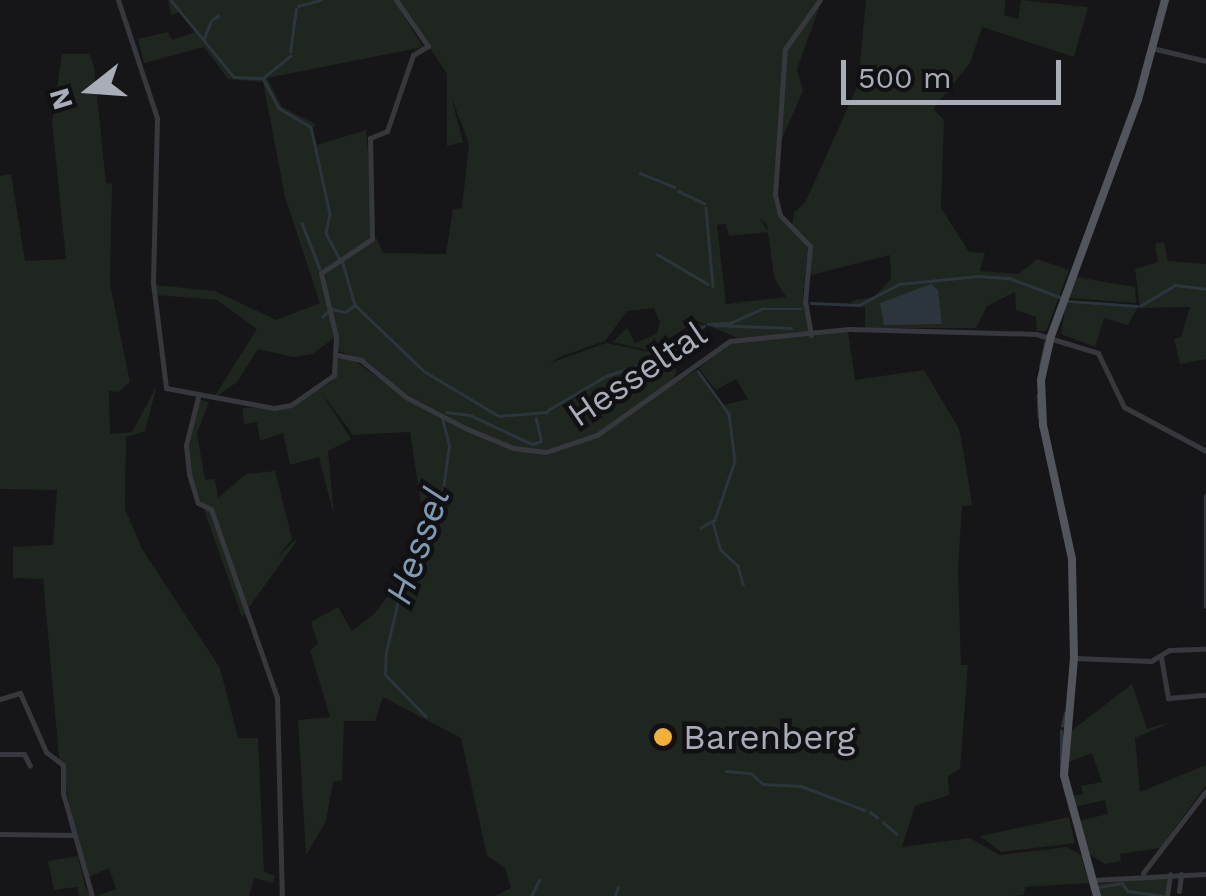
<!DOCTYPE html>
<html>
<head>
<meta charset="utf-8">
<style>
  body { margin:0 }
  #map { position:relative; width:1206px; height:896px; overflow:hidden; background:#161618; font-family:"Work Sans",sans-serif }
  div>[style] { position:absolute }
  .green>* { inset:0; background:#1e261f }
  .water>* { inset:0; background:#2c353c }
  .stream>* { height:2.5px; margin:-1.25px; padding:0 1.25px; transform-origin:1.25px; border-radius:1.25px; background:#2c353c }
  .minor>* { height:5px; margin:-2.5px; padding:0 2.5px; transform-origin:2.5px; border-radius:2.5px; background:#37383d }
  .major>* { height:8px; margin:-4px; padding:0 4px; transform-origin:4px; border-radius:4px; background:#53555c }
  .dots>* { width:28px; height:28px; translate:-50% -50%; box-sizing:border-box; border:5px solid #111113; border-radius:50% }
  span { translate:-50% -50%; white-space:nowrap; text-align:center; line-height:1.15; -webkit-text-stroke:9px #111113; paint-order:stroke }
  .street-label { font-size:35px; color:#a8adb8 }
  .poi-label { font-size:35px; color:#a8adb8 }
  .left { translate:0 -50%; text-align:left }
  .water-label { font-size:38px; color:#7f9bb3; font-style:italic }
  .north { position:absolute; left:40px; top:40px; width:100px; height:100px; -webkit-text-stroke:8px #111113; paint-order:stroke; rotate:253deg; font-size:28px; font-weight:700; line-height:40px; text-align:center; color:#a8adb8 }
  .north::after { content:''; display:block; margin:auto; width:35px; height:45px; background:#a8adb8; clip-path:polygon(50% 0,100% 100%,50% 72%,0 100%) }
  .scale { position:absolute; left:841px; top:60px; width:220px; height:45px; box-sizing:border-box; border:5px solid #a8adb8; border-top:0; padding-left:12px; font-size:30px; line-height:35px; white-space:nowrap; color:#a8adb8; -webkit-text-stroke:8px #111113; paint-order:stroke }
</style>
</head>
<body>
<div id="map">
  <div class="green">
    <i style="clip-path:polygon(evenodd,168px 0,394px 0,423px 47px,267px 78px,282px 107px,317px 125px,312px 127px,317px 145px,366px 130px,374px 216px,368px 244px,376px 237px,383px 253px,446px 254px,453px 209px,462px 208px,469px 144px,451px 96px,463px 142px,447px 146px,447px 74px,398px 0,822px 0,797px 69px,803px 91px,777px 150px,775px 178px,776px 210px,808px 245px,803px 295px,808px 332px,738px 338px,697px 321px,655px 347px,655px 337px,647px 350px,613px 342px,627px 328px,635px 343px,657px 334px,660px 322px,654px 308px,627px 311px,605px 341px,562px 356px,550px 363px,606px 343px,650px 352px,698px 323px,705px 326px,665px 358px,676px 369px,673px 385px,696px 370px,720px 406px,748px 399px,736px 379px,716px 390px,699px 368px,728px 343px,848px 331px,855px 380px,924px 370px,959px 429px,965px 460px,972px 505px,962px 506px,958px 568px,961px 665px,968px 665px,960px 769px,948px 776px,949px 795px,915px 806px,902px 847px,970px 838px,1000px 855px,1067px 847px,1081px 855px,1089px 883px,1025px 887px,1024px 895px,1014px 896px,495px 896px,511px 888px,505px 868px,487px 856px,461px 738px,383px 697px,375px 721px,344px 721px,342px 780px,333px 782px,326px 821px,306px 855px,298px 720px,330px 717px,310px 650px,318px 644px,311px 622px,338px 607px,352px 631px,375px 613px,398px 583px,424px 523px,410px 432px,353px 435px,321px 392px,351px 439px,328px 451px,334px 516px,319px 457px,290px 465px,283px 433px,260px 441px,257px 422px,244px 424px,242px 408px,292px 406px,331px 382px,339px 357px,351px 358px,398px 393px,450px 417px,404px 393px,367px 361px,338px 351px,323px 274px,338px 261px,320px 272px,334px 338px,312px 354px,293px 357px,258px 349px,237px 382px,213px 399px,257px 329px,217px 300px,156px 295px,155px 285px,215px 291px,276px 320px,320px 303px,285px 197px,263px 82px,228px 79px,204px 47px,144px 63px,138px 39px,168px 32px,172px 40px,195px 32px,183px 11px,171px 15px,168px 0,760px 219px,767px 225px,774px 277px,786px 297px,726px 304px,717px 225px,726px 224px,729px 236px,768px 232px,760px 219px)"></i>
    <i style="clip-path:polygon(866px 0,1006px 0,1004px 15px,1018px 19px,1021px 0,1088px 7px,1074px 57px,982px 27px,970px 63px,933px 109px,944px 120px,941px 208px,969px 252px,985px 253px,980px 271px,1019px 274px,1037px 259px,1069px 270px,1046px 331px,1037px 331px,1036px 317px,1016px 310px,1015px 292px,987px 306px,976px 328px,865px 328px,865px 307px,852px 307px,851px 301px,874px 297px,891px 279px,890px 255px,811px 275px,812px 247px,792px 226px,794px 212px,805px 203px,858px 85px)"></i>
    <i style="clip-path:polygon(62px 54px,89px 54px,94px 66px,106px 183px,112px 184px,110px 284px,130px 382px,119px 392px,109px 391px,110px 434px,132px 432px,157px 385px,145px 431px,126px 437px,125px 509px,142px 549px,220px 668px,238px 738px,258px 738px,264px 872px,275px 876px,273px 883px,254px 878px,249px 896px,97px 896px,116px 889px,109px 868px,86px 878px,59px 757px,43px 579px,13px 578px,13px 547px,53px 545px,57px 490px,0 489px,0 176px,11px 174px,25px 261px,66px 259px,52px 122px)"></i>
    <i style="clip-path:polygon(1164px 242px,1168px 261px,1206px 264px,1206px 359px,1180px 364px,1174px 339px,1181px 337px,1190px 307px,1140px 308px,1135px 269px,1158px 262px,1155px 244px)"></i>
    <i style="clip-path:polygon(1076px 277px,1135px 287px,1136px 303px,1068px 298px)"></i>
    <i style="clip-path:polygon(1066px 303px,1137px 308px,1128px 325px,1104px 318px,1095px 347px,1061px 334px)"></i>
    <i style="clip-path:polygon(198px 399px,209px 402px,197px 433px,205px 480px,215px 479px,218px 498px,246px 474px,275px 471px,292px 539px,277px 558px,295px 540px,296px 542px,242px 617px,187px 462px)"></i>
    <i style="clip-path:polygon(1132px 684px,1147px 729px,1174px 721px,1135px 738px,1140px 792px,1206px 765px,1206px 785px,1160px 848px,1120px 854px,1121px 861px,1105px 864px,1088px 853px,1078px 821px,1108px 814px,1105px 800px,1075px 807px,1072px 796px,1083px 794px,1081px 786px,1102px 782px,1092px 753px,1066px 763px,1066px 735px)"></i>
    <i style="clip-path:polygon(1069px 817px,1075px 843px,1001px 852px,980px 836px)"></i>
    <i style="clip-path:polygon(78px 856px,85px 886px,91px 896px,79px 896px,77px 887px,54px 890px,48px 861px)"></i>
    <i style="clip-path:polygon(1167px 876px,1166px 896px,1099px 896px,1096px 884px)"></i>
  </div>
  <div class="water">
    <i style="clip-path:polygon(931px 284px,938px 290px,942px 324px,884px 325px,880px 303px)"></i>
  </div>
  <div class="stream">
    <i style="left:171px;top:0;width:99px;rotate:50.7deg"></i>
    <i style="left:234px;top:77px;width:29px;rotate:2deg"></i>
    <i style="left:263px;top:78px;width:34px;rotate:62deg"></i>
    <i style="left:279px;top:108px;width:37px;rotate:31deg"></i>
    <i style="left:311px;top:127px;width:89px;rotate:77.7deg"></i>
    <i style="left:330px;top:214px;width:19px;rotate:102deg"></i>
    <i style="left:326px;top:233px;width:30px;rotate:62deg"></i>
    <i style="left:298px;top:6px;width:23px;rotate:-15deg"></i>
    <i style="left:213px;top:19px;width:6px;rotate:-31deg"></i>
    <i style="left:204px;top:38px;width:18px;rotate:-68deg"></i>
    <i style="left:290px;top:52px;width:43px;rotate:-82.1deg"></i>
    <i style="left:263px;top:78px;width:35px;rotate:-39deg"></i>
    <i style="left:640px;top:173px;width:37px;rotate:22deg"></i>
    <i style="left:678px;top:191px;width:29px;rotate:25deg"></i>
    <i style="left:706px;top:208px;width:78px;rotate:84.9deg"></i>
    <i style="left:302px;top:223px;width:49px;rotate:68.6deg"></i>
    <i style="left:657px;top:254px;width:59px;rotate:30.5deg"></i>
    <i style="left:343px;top:263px;width:44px;rotate:74.1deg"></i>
    <i style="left:355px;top:305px;width:95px;rotate:43.7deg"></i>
    <i style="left:424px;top:371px;width:87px;rotate:31deg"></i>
    <i style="left:499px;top:416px;width:48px;rotate:-4.8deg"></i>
    <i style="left:1068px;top:301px;width:69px;rotate:4.1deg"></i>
    <i style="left:811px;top:303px;width:48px;rotate:2.4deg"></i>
    <i style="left:859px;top:305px;width:45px;rotate:-27.7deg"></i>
    <i style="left:899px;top:284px;width:79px;rotate:-5.8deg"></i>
    <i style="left:978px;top:276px;width:31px;rotate:4deg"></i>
    <i style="left:1009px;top:278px;width:54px;rotate:20.4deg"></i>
    <i style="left:1140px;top:306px;width:41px;rotate:-31deg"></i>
    <i style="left:1175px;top:285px;width:31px;rotate:7deg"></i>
    <i style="left:332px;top:309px;width:13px;rotate:13deg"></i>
    <i style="left:345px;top:312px;width:12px;rotate:-35deg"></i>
    <i style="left:322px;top:317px;width:7px;rotate:-45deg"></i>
    <i style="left:708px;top:324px;width:22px;rotate:-3deg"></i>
    <i style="left:730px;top:323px;width:35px;rotate:-24deg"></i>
    <i style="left:762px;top:309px;width:39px"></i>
    <i style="left:714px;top:325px;width:77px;rotate:2.2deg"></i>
    <i style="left:1040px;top:367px;width:25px;rotate:-78deg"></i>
    <i style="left:698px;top:371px;width:53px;rotate:54.2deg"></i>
    <i style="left:729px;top:414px;width:47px;rotate:82.7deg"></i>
    <i style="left:735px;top:461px;width:62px;rotate:108.7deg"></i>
    <i style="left:715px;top:520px;width:16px;rotate:150deg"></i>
    <i style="left:1038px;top:395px;width:22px;rotate:87deg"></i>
    <i style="left:548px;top:410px;width:67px;rotate:-30.4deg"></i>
    <i style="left:606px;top:376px;width:71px;rotate:-17.9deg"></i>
    <i style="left:674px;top:354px;width:14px;rotate:-69deg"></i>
    <i style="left:679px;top:341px;width:29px;rotate:-31deg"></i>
    <i style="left:446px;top:412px;width:24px;rotate:7deg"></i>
    <i style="left:470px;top:415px;width:68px;rotate:25.1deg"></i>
    <i style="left:532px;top:444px;width:9px;rotate:-18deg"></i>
    <i style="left:541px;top:441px;width:23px;rotate:-103deg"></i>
    <i style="left:713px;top:522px;width:28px;rotate:75deg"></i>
    <i style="left:720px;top:549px;width:25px;rotate:43deg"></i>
    <i style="left:738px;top:566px;width:19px;rotate:74deg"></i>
    <i style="left:426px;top:717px;width:59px;rotate:-134.3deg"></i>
    <i style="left:385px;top:675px;width:23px;rotate:-88deg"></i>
    <i style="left:386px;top:652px;width:79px;rotate:-76.8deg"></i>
    <i style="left:404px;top:575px;width:88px;rotate:-64.3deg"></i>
    <i style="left:442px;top:496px;width:50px;rotate:-82deg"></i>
    <i style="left:449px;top:446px;width:30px;rotate:-104deg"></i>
    <i style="left:1062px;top:726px;width:13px;rotate:-77deg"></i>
    <i style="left:726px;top:771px;width:25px;rotate:5deg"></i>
    <i style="left:751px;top:773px;width:16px;rotate:43deg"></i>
    <i style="left:763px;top:784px;width:38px;rotate:3deg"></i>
    <i style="left:801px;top:786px;width:68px;rotate:20.6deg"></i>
    <i style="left:1061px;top:771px;width:40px;rotate:-90deg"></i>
    <i style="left:870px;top:812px;width:9px;rotate:36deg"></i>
    <i style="left:883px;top:822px;width:18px;rotate:41deg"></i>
    <i style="left:1099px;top:887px;width:23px;rotate:-10deg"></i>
    <i style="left:1122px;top:883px;width:10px;rotate:53deg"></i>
    <i style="left:1128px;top:891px;width:35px;rotate:8deg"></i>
    <i style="left:531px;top:896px;width:18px;rotate:-63deg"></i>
    <i style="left:615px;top:896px;width:9px;rotate:-72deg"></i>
  </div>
  <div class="minor">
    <i style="left:118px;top:0;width:124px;rotate:71.7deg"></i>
    <i style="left:157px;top:118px;width:165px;rotate:91.4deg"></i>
    <i style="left:153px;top:283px;width:106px;rotate:82.9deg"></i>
    <i style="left:166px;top:388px;width:110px;rotate:10.5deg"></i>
    <i style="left:274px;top:408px;width:17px;rotate:-10deg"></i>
    <i style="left:291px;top:405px;width:52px;rotate:-34.9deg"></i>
    <i style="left:334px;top:375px;width:38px;rotate:-87deg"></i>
    <i style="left:336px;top:337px;width:66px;rotate:-103.2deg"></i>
    <i style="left:321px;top:273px;width:61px;rotate:-33.7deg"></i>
    <i style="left:372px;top:239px;width:101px;rotate:-91.1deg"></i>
    <i style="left:370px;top:138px;width:18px;rotate:-22deg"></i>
    <i style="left:387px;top:131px;width:80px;rotate:-71.1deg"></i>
    <i style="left:413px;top:55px;width:17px;rotate:-31deg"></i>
    <i style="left:428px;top:46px;width:56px;rotate:-124.8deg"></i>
    <i style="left:1152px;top:48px;width:56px;rotate:13.5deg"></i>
    <i style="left:811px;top:335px;width:34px;rotate:-100deg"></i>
    <i style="left:805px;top:302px;width:56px;rotate:-84.9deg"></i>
    <i style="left:810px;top:246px;width:43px;rotate:-134.1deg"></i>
    <i style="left:780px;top:215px;width:21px;rotate:-104deg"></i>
    <i style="left:775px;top:195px;width:146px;rotate:-86.1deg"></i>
    <i style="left:785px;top:49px;width:60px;rotate:-54.5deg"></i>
    <i style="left:338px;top:355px;width:24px;rotate:12deg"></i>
    <i style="left:361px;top:360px;width:58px;rotate:39.4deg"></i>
    <i style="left:406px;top:397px;width:67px;rotate:27.7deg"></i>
    <i style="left:465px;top:428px;width:52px;rotate:22.6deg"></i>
    <i style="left:513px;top:448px;width:33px;rotate:7deg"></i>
    <i style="left:546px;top:452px;width:54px;rotate:-18.4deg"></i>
    <i style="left:597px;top:435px;width:163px;rotate:-35.3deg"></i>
    <i style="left:730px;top:341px;width:120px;rotate:-5.8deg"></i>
    <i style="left:849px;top:329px;width:187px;rotate:1.5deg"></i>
    <i style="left:1036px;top:334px;width:65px;rotate:17deg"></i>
    <i style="left:1098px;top:353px;width:60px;rotate:64.3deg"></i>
    <i style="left:1124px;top:407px;width:93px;rotate:28.2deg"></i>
    <i style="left:198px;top:397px;width:49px;rotate:104deg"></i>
    <i style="left:186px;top:445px;width:29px;rotate:84deg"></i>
    <i style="left:189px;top:474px;width:30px;rotate:73deg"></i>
    <i style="left:198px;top:503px;width:14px;rotate:25deg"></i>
    <i style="left:211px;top:509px;width:199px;rotate:70.7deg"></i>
    <i style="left:277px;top:697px;width:199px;rotate:88.6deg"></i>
    <i style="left:1206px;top:496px;width:110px;rotate:90deg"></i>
    <i style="left:1161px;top:657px;width:42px;rotate:80.3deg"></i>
    <i style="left:1168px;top:698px;width:38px;rotate:-5deg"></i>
    <i style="left:1074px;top:658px;width:77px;rotate:2.2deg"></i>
    <i style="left:1151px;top:661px;width:21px;rotate:-31deg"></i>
    <i style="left:1169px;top:650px;width:37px;rotate:-2deg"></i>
    <i style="left:0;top:699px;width:21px;rotate:-17deg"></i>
    <i style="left:20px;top:693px;width:64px;rotate:66.2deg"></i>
    <i style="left:46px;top:752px;width:21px;rotate:37deg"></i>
    <i style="left:63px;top:765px;width:28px;rotate:90deg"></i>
    <i style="left:63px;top:793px;width:107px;rotate:74.3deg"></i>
    <i style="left:0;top:754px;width:24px"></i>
    <i style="left:24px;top:754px;width:13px;rotate:63deg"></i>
    <i style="left:0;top:834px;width:73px;rotate:0.8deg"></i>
    <i style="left:1143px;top:873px;width:103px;rotate:-52.5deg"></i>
    <i style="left:1092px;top:880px;width:114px;rotate:-3deg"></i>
    <i style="left:1179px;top:891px;width:17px;rotate:-83deg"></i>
    <i style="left:1167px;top:896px;width:22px;rotate:-82deg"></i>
  </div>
  <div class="major">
    <i style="left:1097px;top:896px;width:125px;rotate:-105.3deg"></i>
    <i style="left:1064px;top:775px;width:117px;rotate:-85.1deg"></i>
    <i style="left:1074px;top:658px;width:99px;rotate:-91.2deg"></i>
    <i style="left:1072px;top:559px;width:137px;rotate:-102.2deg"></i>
    <i style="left:1043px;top:425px;width:45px;rotate:-92.5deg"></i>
    <i style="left:1041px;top:380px;width:45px;rotate:-77.2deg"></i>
    <i style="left:1051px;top:336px;width:252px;rotate:-69.8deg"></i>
    <i style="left:1138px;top:100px;width:104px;rotate:-74.9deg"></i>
  </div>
  <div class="dots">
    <i style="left:663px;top:737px;background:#f2b134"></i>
  </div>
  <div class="street-label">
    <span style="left:637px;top:374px;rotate:-34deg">Hesseltal</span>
  </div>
  <div class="poi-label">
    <span class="left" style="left:683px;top:737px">Barenberg</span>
  </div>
  <div class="water-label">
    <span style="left:418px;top:546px;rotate:-70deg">Hessel</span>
  </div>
  <div class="north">N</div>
  <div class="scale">500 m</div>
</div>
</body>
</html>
